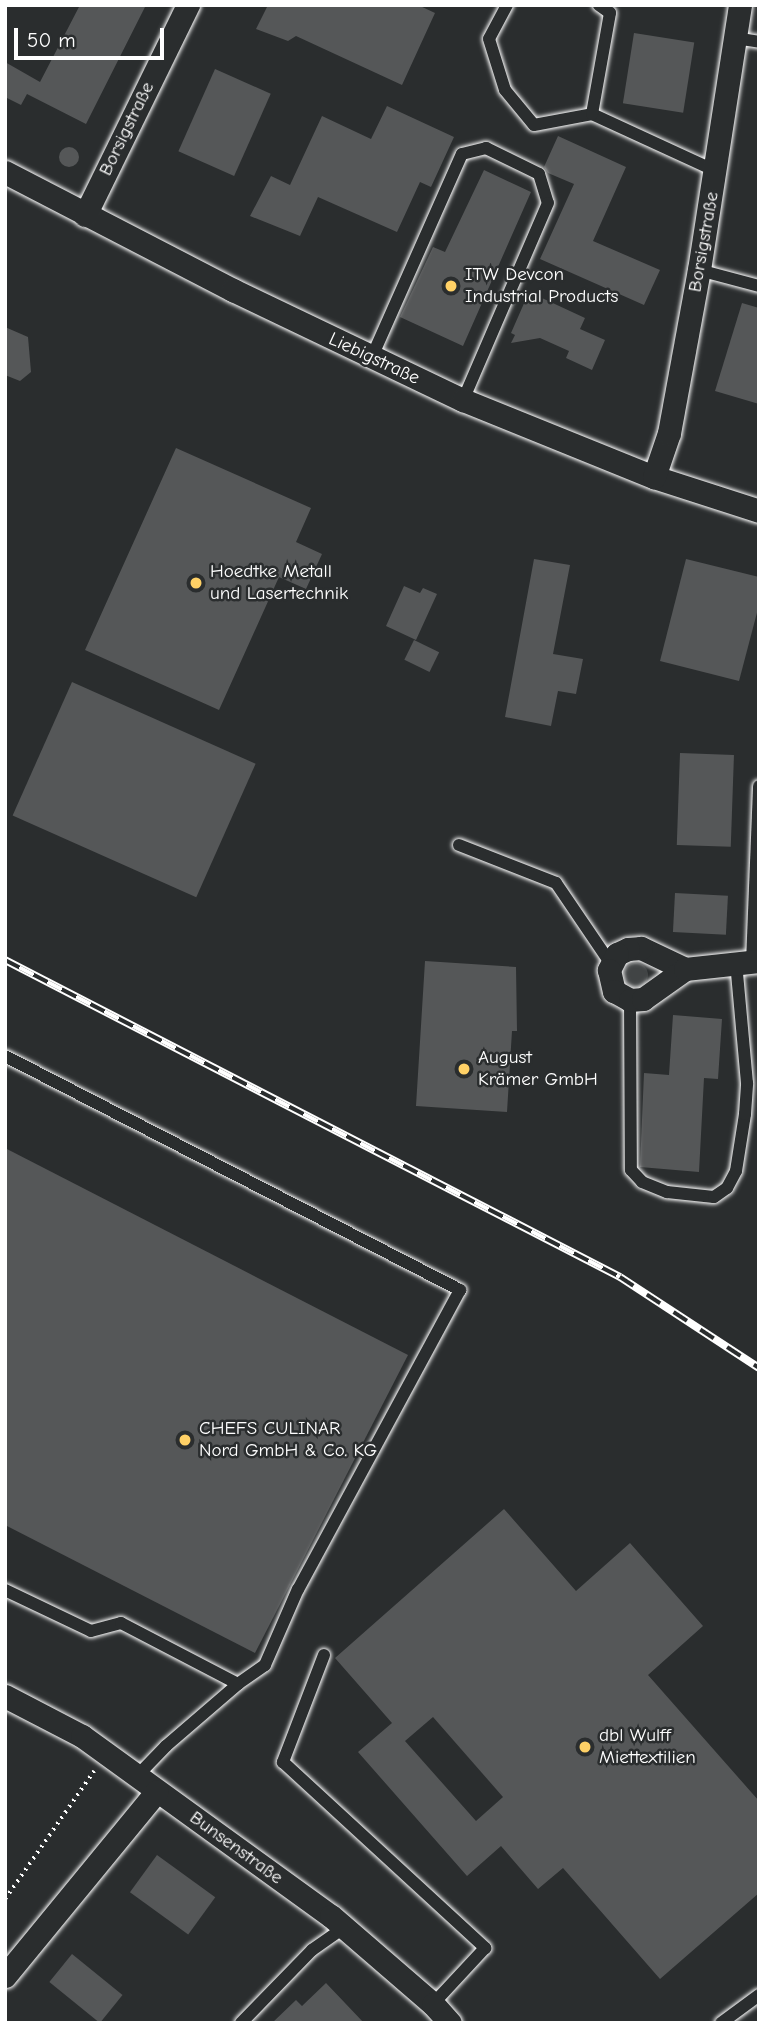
<!DOCTYPE html>
<html>
<head>
<meta charset="utf-8">
<style>
  body { margin:0 }
  #map { position:relative; width:764px; height:2028px; overflow:hidden; background:#2a2d2e; font-family:"Comic Neue",sans-serif }
  div>[style] { position:absolute }
  .green>* { inset:0; background:#414445 }
  .round { border-radius:50% }
  .building>* { inset:0; background:#555758; transform-origin:0 0 }
  .path>* { height:3.5px; margin-top:-1.75px; transform-origin:0; background:repeating-linear-gradient(90deg,#fff 0 2px,transparent 0 7px) }
  .roads { filter:drop-shadow(0 0 2px #fff) drop-shadow(0 0 2px #fff) }
  .service>* { height:12px; margin:-6px; padding:0 6px; transform-origin:6px; border-radius:6px; background:#2a2d2e }
  .minor>* { height:23px; margin:-11.5px; padding:0 11.5px; transform-origin:11.5px; border-radius:11.5px; background:#2a2d2e }
  .rail>* { height:8px; margin-top:-4px; transform-origin:0; background:repeating-linear-gradient(90deg,#2a2d2e 0 16px,#fff 0 32px); box-sizing:border-box; border-block:2px solid #fff }
  .dots>* { width:19px; height:19px; translate:-50% -50%; box-sizing:border-box; border:4px solid #2a2d2e; border-radius:50% }
  span { translate:-50% -50%; white-space:nowrap; text-align:center; line-height:1.15; -webkit-text-stroke:5px #2a2d2e; paint-order:stroke }
  .street-label { font-size:19px; color:#fff }
  .poi-label { font-size:19px; color:#fff }
  .left { translate:0 -50%; text-align:left }
  .frame { position:absolute; inset:0; border:7px solid #fff; pointer-events:none }
  .scale { position:absolute; left:14px; top:28px; width:150px; height:32px; box-sizing:border-box; border:4px solid #fff; border-top:0; padding-left:9px; font-size:21px; line-height:24px; white-space:nowrap; color:#fff; -webkit-text-stroke:5px #2a2d2e; paint-order:stroke }
</style>
</head>
<body>
<div id="map">
  <div class="green">
    <i class="round" style="left:624px;top:963px;width:24px;height:24px"></i>
  </div>
  <div class="building">
    <i style="clip-path:polygon(80px 5px,146px 5px,86px 124px,27px 94px,21px 105px,5px 97px,5px 62px,40px 82px)"></i>
    <i style="clip-path:polygon(268px 5px,418px 5px,435px 13px,402px 85px,296px 36px,288px 41px,256px 29px)"></i>
    <i style="left:634px;top:33px;width:61px;height:71px;rotate:9deg"></i>
    <i style="left:215px;top:69px;width:61px;height:90px;rotate:24deg"></i>
    <i style="clip-path:polygon(387px 106px,454px 137px,431px 187px,420px 182px,397px 232px,318px 197px,300px 236px,250px 216px,271px 176px,290px 185px,322px 116px,371px 139px)"></i>
    <i style="clip-path:polygon(558px 136px,626px 167px,593px 241px,660px 270px,644px 305px,540px 259px,574px 184px,548px 173px,544px 167px)"></i>
    <i class="round" style="left:59px;top:147px;width:20px;height:20px"></i>
    <i style="clip-path:polygon(484px 170px,531px 192px,463px 346px,400px 317px,433px 247px,445px 252px)"></i>
    <i style="clip-path:polygon(529px 292px,585px 318px,580px 329px,605px 340px,592px 370px,566px 358px,569px 351px,540px 338px,511px 343px,515px 335px,511px 333px)"></i>
    <i style="clip-path:polygon(742px 303px,759px 308px,759px 404px,715px 391px)"></i>
    <i style="clip-path:polygon(5px 327px,28px 337px,31px 372px,20px 381px,5px 375px)"></i>
    <i style="clip-path:polygon(176px 448px,311px 508px,296px 542px,322px 554px,306px 589px,279px 577px,219px 710px,85px 650px)"></i>
    <i style="clip-path:polygon(534px 559px,570px 565px,553px 654px,583px 659px,576px 694px,558px 691px,551px 726px,505px 717px)"></i>
    <i style="clip-path:polygon(686px 559px,759px 577px,759px 605px,739px 681px,660px 661px)"></i>
    <i style="clip-path:polygon(404px 586px,420px 593px,423px 588px,437px 594px,416px 640px,386px 626px)"></i>
    <i style="left:414px;top:640px;width:28px;height:22px;rotate:26deg"></i>
    <i style="left:72px;top:682px;width:201px;height:146px;rotate:24deg"></i>
    <i style="left:680px;top:753px;width:54px;height:92px;rotate:2deg"></i>
    <i style="left:675px;top:893px;width:53px;height:39px;rotate:3deg"></i>
    <i style="clip-path:polygon(425px 961px,516px 967px,517px 1031px,512px 1031px,507px 1112px,416px 1106px)"></i>
    <i style="clip-path:polygon(673px 1015px,722px 1019px,718px 1079px,704px 1078px,699px 1172px,640px 1167px,644px 1073px,669px 1075px)"></i>
    <i style="clip-path:polygon(5px 1148px,408px 1355px,255px 1653px,5px 1525px)"></i>
    <i style="clip-path:polygon(evenodd,504px 1509px,576px 1591px,630px 1543px,703px 1626px,648px 1675px,759px 1801px,759px 1893px,660px 1979px,563px 1868px,538px 1889px,501px 1846px,467px 1876px,358px 1752px,392px 1723px,335px 1658px,504px 1509px,433px 1717px,503px 1797px,476px 1821px,405px 1741px,433px 1717px)"></i>
    <i style="left:157px;top:1855px;width:72px;height:46px;rotate:36deg"></i>
    <i style="left:72px;top:1954px;width:65px;height:36px;rotate:39deg"></i>
    <i style="clip-path:polygon(326px 1983px,364px 2023px,272px 2023px,296px 2000px,302px 2006px)"></i>
  </div>
  <div class="path">
    <i style="left:5px;top:1899px;width:156px;rotate:-55.2deg"></i>
  </div>
  <div class="roads">
    <div class="service">
      <i style="left:507px;top:5px;width:38px;rotate:118deg"></i>
      <i style="left:489px;top:39px;width:53px;rotate:72.6deg"></i>
      <i style="left:505px;top:90px;width:45px;rotate:50.4deg"></i>
      <i style="left:534px;top:125px;width:59px;rotate:-10.7deg"></i>
      <i style="left:592px;top:114px;width:136px;rotate:24.7deg"></i>
      <i style="left:735px;top:38px;width:24px;rotate:9deg"></i>
      <i style="left:592px;top:114px;width:103px;rotate:-79.9deg"></i>
      <i style="left:610px;top:13px;width:14px;rotate:-144deg"></i>
      <i style="left:699px;top:270px;width:62px;rotate:14.9deg"></i>
      <i style="left:371px;top:359px;width:224px;rotate:-66.1deg"></i>
      <i style="left:462px;top:154px;width:25px;rotate:-14deg"></i>
      <i style="left:486px;top:148px;width:59px;rotate:26.1deg"></i>
      <i style="left:539px;top:174px;width:30px;rotate:73deg"></i>
      <i style="left:548px;top:203px;width:215px;rotate:113.3deg"></i>
      <i style="left:459px;top:845px;width:104px;rotate:21.4deg"></i>
      <i style="left:556px;top:883px;width:98px;rotate:55.8deg"></i>
      <i style="left:752px;top:962px;width:176px;rotate:-87.7deg"></i>
      <i style="left:630px;top:1000px;width:170px;rotate:89.7deg"></i>
      <i style="left:631px;top:1170px;width:16px;rotate:47deg"></i>
      <i style="left:642px;top:1182px;width:27px;rotate:22deg"></i>
      <i style="left:667px;top:1192px;width:47px;rotate:6.1deg"></i>
      <i style="left:714px;top:1197px;width:16px;rotate:-35deg"></i>
      <i style="left:727px;top:1188px;width:19px;rotate:-62deg"></i>
      <i style="left:736px;top:1171px;width:58px;rotate:-81deg"></i>
      <i style="left:745px;top:1114px;width:31px;rotate:-86deg"></i>
      <i style="left:747px;top:1083px;width:121px;rotate:-95.2deg"></i>
      <i style="left:5px;top:1056px;width:512px;rotate:27.22deg"></i>
      <i style="left:460px;top:1290px;width:340px;rotate:118.4deg"></i>
      <i style="left:298px;top:1589px;width:83px;rotate:113.5deg"></i>
      <i style="left:265px;top:1665px;width:33px;rotate:145deg"></i>
      <i style="left:5px;top:1590px;width:95px;rotate:25.5deg"></i>
      <i style="left:91px;top:1631px;width:31px;rotate:-15deg"></i>
      <i style="left:121px;top:1623px;width:132px;rotate:27.5deg"></i>
      <i style="left:238px;top:1684px;width:95px;rotate:139.3deg"></i>
      <i style="left:166px;top:1746px;width:42px;rotate:134deg"></i>
      <i style="left:324px;top:1655px;width:115px;rotate:111deg"></i>
      <i style="left:283px;top:1762px;width:275px;rotate:42.6deg"></i>
      <i style="left:485px;top:1948px;width:76px;rotate:132.9deg"></i>
      <i style="left:241px;top:2023px;width:102px;rotate:-45.8deg"></i>
      <i style="left:312px;top:1950px;width:39px;rotate:-35deg"></i>
      <i style="left:721px;top:2023px;width:47px;rotate:-36.4deg"></i>
    </div>
    <div class="minor">
      <i style="left:5px;top:172px;width:257px;rotate:27.4deg"></i>
      <i style="left:233px;top:290px;width:255px;rotate:25.6deg"></i>
      <i style="left:463px;top:400px;width:206px;rotate:22deg"></i>
      <i style="left:654px;top:477px;width:110px;rotate:17.9deg"></i>
      <i style="left:85px;top:215px;width:234px;rotate:-63.9deg"></i>
      <i style="left:654px;top:477px;width:46px;rotate:-71.2deg"></i>
      <i style="left:669px;top:433px;width:166px;rotate:-79.6deg"></i>
      <i style="left:699px;top:270px;width:268px;rotate:-81.2deg"></i>
      <i style="left:685px;top:969px;width:49px;rotate:-154.5deg"></i>
      <i style="left:641px;top:948px;width:13px;rotate:176deg"></i>
      <i style="left:628px;top:949px;width:12px;rotate:156deg"></i>
      <i style="left:617px;top:954px;width:18px;rotate:117deg"></i>
      <i style="left:609px;top:970px;width:22px;rotate:77deg"></i>
      <i style="left:614px;top:991px;width:18px;rotate:29deg"></i>
      <i style="left:630px;top:1000px;width:13px;rotate:-4deg"></i>
      <i style="left:643px;top:999px;width:52px;rotate:-35.5deg"></i>
      <i style="left:685px;top:969px;width:74px;rotate:-6.2deg"></i>
      <i style="left:5px;top:1696px;width:87px;rotate:27.5deg"></i>
      <i style="left:82px;top:1736px;width:307px;rotate:35.9deg"></i>
      <i style="left:331px;top:1916px;width:135px;rotate:40.8deg"></i>
      <i style="left:433px;top:2004px;width:25px;rotate:48deg"></i>
      <i style="left:5px;top:1976px;width:239px;rotate:-50.6deg"></i>
    </div>
  </div>
  <div class="rail">
    <i style="left:5px;top:960px;width:692px;rotate:27.27deg"></i>
    <i style="left:620px;top:1277px;width:166px;rotate:33.2deg"></i>
  </div>
  <div class="dots">
    <i style="left:451px;top:286px;background:#ffd166"></i>
    <i style="left:196px;top:583px;background:#ffd166"></i>
    <i style="left:464px;top:1069px;background:#ffd166"></i>
    <i style="left:185px;top:1440px;background:#ffd166"></i>
    <i style="left:585px;top:1747px;background:#ffd166"></i>
  </div>
  <div class="street-label">
    <span style="left:127px;top:129px;rotate:-64deg">Borsigstraße</span>
    <span style="left:704px;top:242px;rotate:-80deg">Borsigstraße</span>
    <span style="left:374px;top:359px;rotate:25deg">Liebigstraße</span>
    <span style="left:236px;top:1848px;rotate:36deg">Bunsenstraße</span>
  </div>
  <div class="poi-label">
    <span class="left" style="left:465px;top:286px">ITW Devcon<br>Industrial Products</span>
    <span class="left" style="left:210px;top:583px">Hoedtke Metall<br>und Lasertechnik</span>
    <span class="left" style="left:478px;top:1069px">August<br>Krämer GmbH</span>
    <span class="left" style="left:199px;top:1440px">CHEFS CULINAR<br>Nord GmbH &amp; Co. KG</span>
    <span class="left" style="left:599px;top:1747px">dbl Wulff<br>Miettextilien</span>
  </div>
  <div class="frame"></div>
  <div class="scale">50 m</div>
</div>
</body>
</html>
